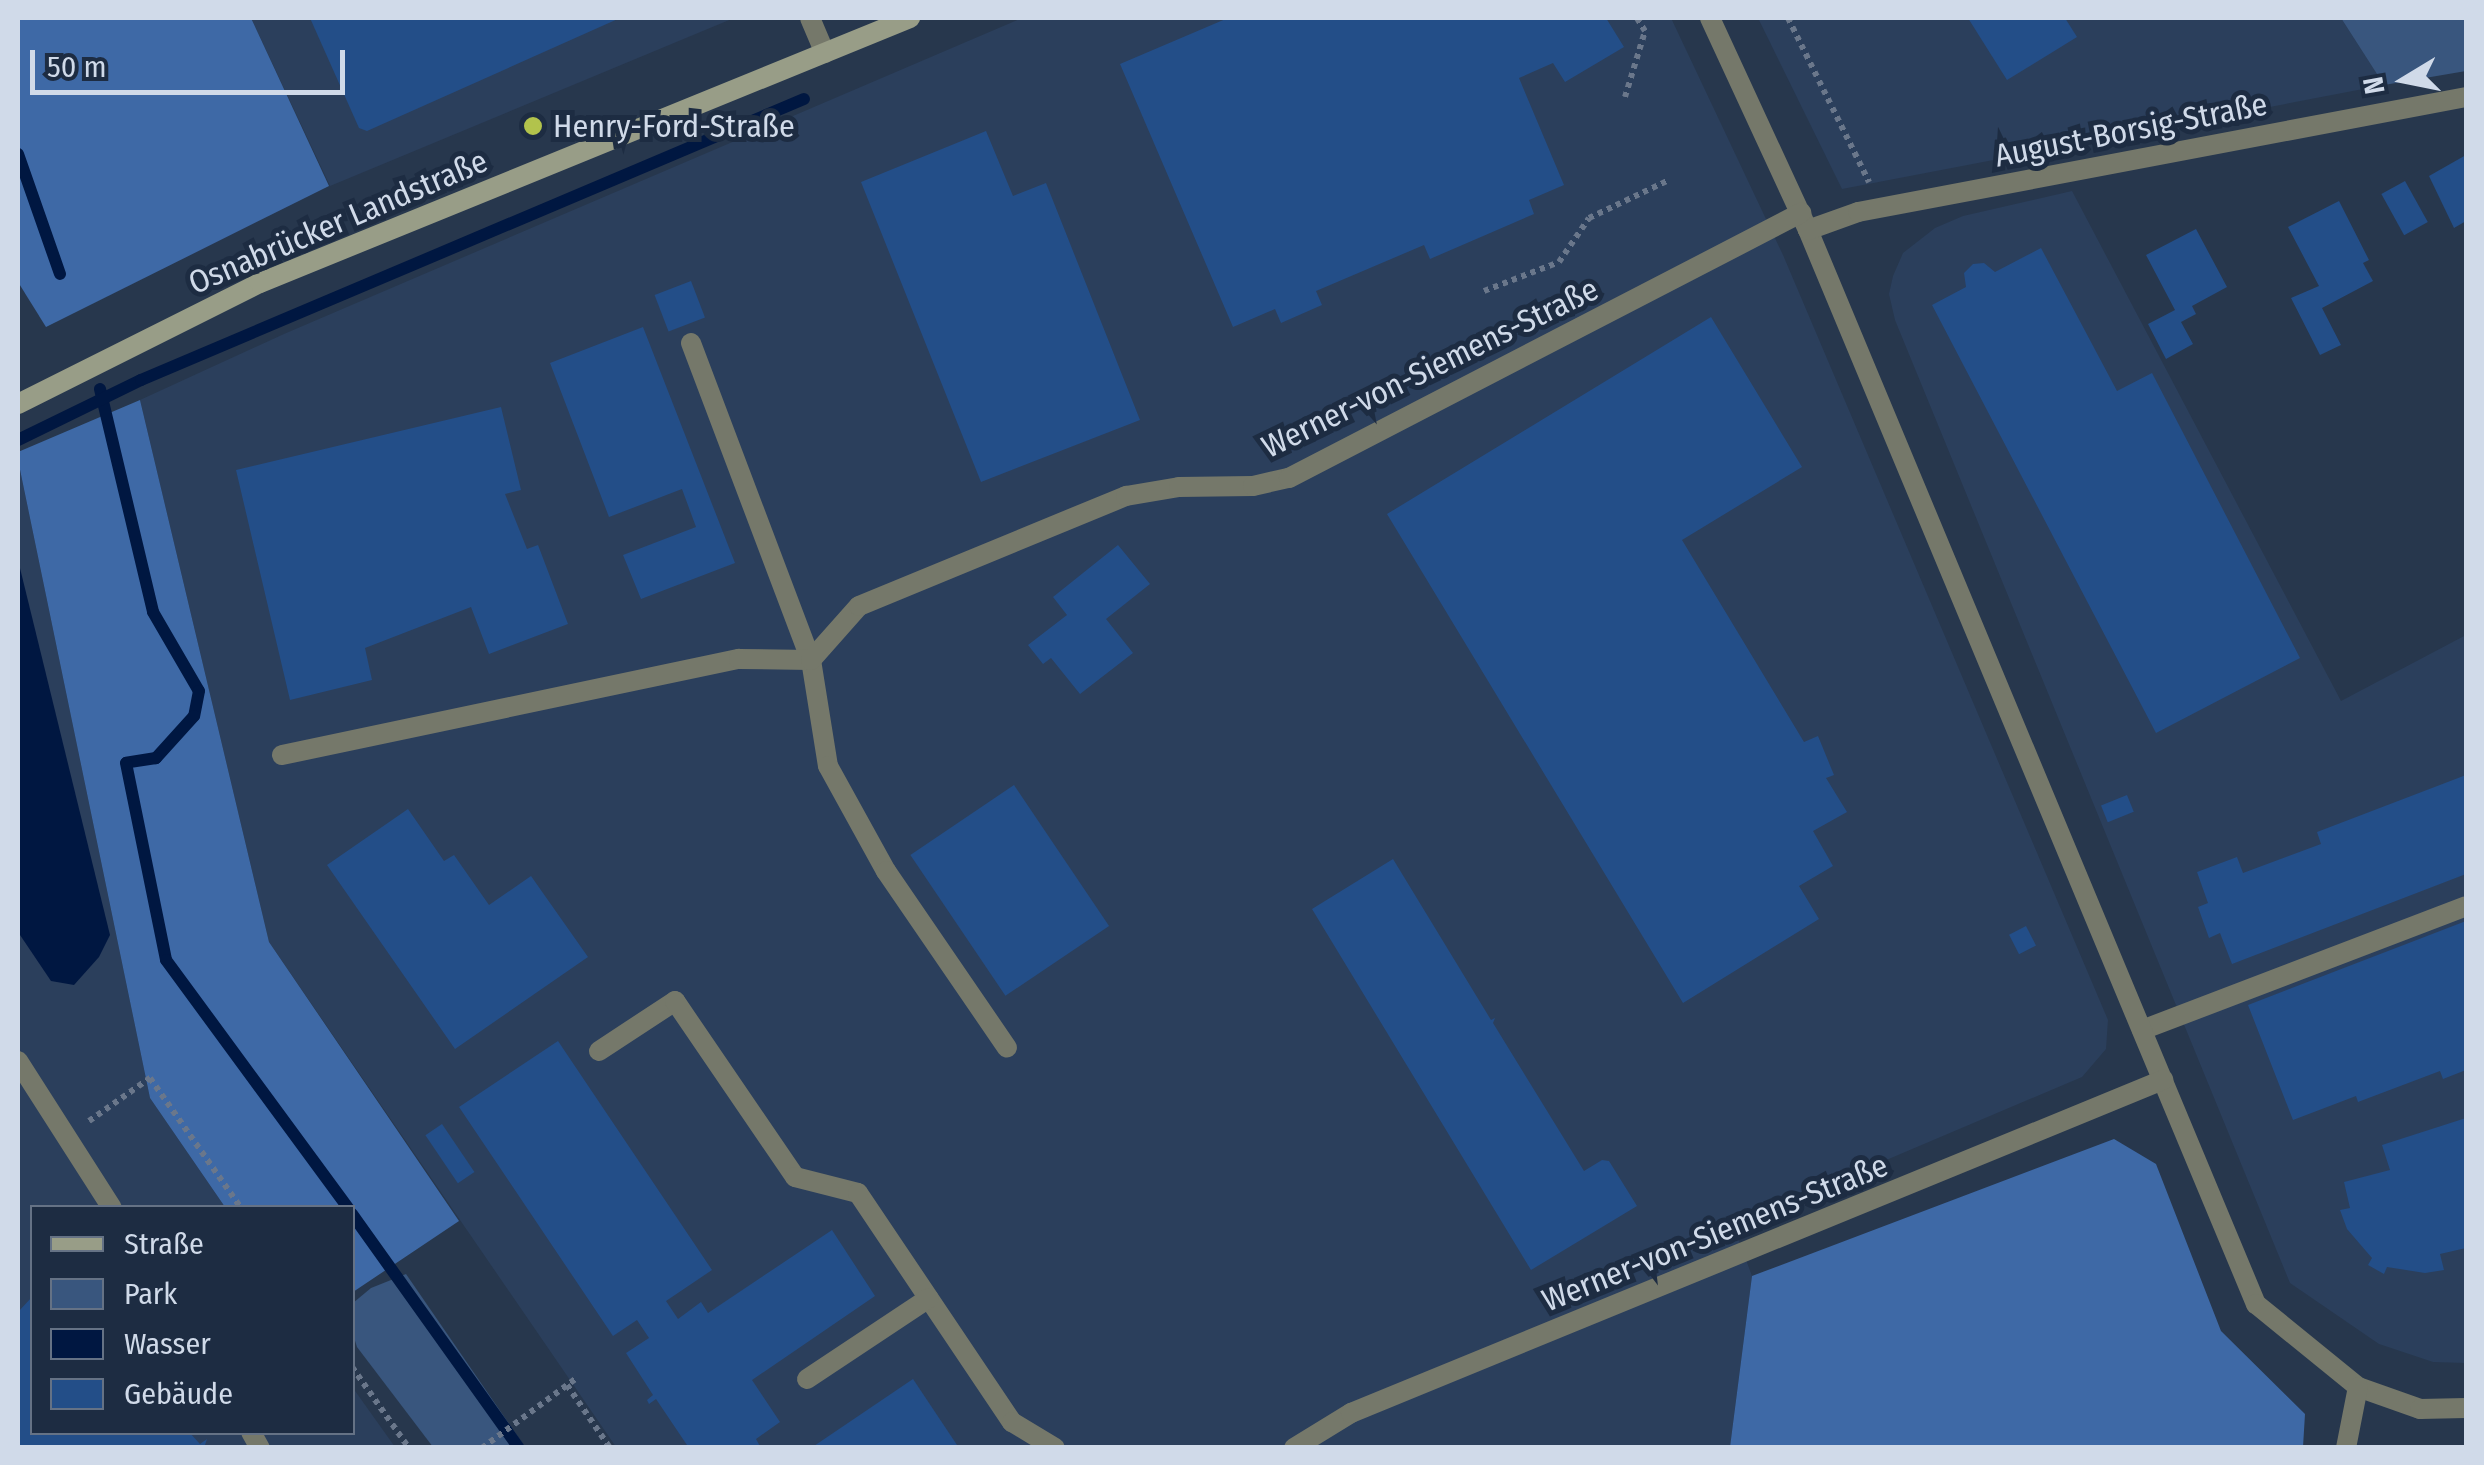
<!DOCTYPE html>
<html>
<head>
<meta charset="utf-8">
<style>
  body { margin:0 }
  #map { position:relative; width:2484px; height:1465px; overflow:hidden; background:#27374d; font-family:"Fira Sans Condensed",sans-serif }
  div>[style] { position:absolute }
  .built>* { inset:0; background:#2b3f5c }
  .green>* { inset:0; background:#39567e }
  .forest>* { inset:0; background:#3e69a6 }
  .water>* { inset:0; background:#001741 }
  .stream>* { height:12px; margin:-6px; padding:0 6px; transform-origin:6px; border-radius:6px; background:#001741 }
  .building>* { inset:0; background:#234e88; transform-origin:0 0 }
  .path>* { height:6px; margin-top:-3px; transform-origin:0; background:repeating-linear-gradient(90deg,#6a778b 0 5px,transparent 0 10px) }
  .lane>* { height:20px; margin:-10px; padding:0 10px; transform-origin:10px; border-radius:10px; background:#75786a }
  .street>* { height:20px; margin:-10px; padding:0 10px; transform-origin:10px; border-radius:10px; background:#75786a }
  .secondary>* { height:20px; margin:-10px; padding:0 10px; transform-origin:10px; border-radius:10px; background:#989d87 }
  .dots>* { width:28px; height:28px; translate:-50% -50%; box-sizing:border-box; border:5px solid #1d2c42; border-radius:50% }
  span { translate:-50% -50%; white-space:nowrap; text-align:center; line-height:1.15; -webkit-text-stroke:10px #1d2c42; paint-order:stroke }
  .poi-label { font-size:32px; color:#d0dae9 }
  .left { translate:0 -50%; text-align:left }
  .street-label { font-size:32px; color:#d0dae9 }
  .frame { position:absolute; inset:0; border:20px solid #d0dae9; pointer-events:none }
  .legend { position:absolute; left:30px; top:1205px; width:325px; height:230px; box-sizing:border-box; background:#1d2c42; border:2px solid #657285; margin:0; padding:12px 18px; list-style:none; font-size:30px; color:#d0dae9 }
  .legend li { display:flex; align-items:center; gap:20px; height:50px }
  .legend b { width:50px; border:2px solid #657285 }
  .north { position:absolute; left:2354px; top:30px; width:100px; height:100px; -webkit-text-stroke:8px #1d2c42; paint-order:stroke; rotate:260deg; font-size:28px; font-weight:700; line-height:40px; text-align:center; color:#d0dae9 }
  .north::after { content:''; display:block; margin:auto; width:35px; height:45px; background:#d0dae9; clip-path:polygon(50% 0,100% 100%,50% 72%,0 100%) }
  .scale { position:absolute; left:30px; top:50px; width:315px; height:45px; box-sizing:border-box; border:5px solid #d0dae9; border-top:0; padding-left:12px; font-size:30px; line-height:35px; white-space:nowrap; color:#d0dae9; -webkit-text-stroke:8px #1d2c42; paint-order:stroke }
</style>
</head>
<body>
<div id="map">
  <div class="built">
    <i style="clip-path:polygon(251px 18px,734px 18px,330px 186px)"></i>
    <i style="clip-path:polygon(1022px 18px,1671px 18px,1783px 255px,2108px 1020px,2106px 1049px,2082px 1077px,1733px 1225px,1752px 1276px,1730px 1447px,616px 1447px,269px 942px,140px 400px,284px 334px)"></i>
    <i style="clip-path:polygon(1758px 18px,2341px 18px,2384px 85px,1842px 189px)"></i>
    <i style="clip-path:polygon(2072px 191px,2341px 701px,2466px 635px,2466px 1363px,2433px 1362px,2379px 1344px,2290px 1283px,1895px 320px,1889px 294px,1893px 276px,1903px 253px,1935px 228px,1963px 216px)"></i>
    <i style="clip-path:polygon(18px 460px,150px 1098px,225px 1207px,32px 1208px,32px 1432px,352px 1432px,353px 1388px,395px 1447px,18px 1447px)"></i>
  </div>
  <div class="green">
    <i style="clip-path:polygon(2341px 18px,2466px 18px,2466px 71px,2384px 85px)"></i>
    <i style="clip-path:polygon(406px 1274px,525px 1447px,433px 1447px,357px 1347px,353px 1334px,353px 1303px,371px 1288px)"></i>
  </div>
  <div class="forest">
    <i style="clip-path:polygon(18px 18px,251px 18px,329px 186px,46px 327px,18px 282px)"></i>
    <i style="clip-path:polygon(140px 400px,269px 942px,459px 1221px,353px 1292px,352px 1208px,225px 1207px,150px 1098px,18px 460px,18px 452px)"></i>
    <i style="clip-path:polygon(2114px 1139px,2156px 1164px,2221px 1331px,2305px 1414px,2303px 1447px,1730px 1447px,1752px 1276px)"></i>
  </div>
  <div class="water">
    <i style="clip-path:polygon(18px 560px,110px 935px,99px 957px,74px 985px,51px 981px,18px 932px)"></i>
  </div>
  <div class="stream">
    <i style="left:18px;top:154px;width:127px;rotate:70.7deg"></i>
    <i style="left:100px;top:389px;width:229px;rotate:76.6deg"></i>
    <i style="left:153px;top:612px;width:91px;rotate:59.8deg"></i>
    <i style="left:199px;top:691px;width:25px;rotate:101deg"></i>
    <i style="left:194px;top:716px;width:57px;rotate:132.1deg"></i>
    <i style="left:156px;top:758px;width:30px;rotate:171deg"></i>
    <i style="left:126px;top:763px;width:201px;rotate:78.5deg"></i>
    <i style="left:166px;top:960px;width:308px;rotate:53.7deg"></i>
    <i style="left:18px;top:440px;width:137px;rotate:-26deg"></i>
    <i style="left:141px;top:380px;width:720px;rotate:-22.97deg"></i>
    <i style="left:352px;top:1214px;width:287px;rotate:54.5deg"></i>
  </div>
  <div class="building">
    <i style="clip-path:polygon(310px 18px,620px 18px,367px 131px,359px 128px)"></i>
    <i style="clip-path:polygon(1228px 18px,1606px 18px,1624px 47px,1565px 82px,1553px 63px,1519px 78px,1564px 185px,1529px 200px,1534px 214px,1430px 259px,1424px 245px,1316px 291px,1322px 305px,1281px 323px,1275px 309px,1233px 327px,1120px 64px)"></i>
    <i style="clip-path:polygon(1968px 18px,2065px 18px,2077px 37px,2007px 80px)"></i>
    <i style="clip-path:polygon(986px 131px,1013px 196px,1046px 183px,1140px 420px,981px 482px,861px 182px)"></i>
    <i style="clip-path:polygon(2466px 155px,2466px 221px,2454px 228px,2429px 176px)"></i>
    <i style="left:2405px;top:181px;width:47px;height:27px;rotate:61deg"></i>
    <i style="clip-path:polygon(2339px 201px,2369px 260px,2363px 263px,2373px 281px,2322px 308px,2341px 345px,2320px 355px,2291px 298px,2319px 286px,2288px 227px)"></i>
    <i style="clip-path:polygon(2196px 229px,2227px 287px,2192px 306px,2196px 314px,2181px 322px,2193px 344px,2166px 359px,2148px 324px,2175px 310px,2146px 255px)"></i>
    <i style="clip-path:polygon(2041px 248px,2117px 391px,2152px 373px,2300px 658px,2156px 733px,1932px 305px,1966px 287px,1964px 273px,1973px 264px,1984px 263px,1995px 272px)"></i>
    <i style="left:691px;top:281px;width:39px;height:39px;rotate:69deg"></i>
    <i style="clip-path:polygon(1711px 317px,1802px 467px,1682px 540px,1804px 742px,1818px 736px,1834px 775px,1826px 778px,1847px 812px,1813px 831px,1833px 866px,1799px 886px,1819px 919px,1683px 1003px,1387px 514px)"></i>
    <i style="clip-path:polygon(643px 327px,735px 563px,641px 599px,623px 555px,696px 527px,682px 489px,609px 517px,550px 363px)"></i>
    <i style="clip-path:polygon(501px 407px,521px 490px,505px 494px,527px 549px,538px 545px,568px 624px,489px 654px,471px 607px,365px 648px,372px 680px,290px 700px,236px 470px)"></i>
    <i style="clip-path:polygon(1118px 545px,1150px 584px,1106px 619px,1133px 653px,1080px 694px,1051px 658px,1043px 664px,1028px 645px,1067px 615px,1053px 597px)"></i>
    <i style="clip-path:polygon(2466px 775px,2466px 874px,2232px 964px,2220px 933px,2209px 938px,2198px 907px,2208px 903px,2197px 872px,2237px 857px,2243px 873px,2321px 844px,2317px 832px)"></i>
    <i style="left:1014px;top:785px;width:170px;height:125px;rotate:56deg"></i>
    <i style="left:2127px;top:795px;width:18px;height:28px;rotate:68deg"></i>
    <i style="clip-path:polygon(408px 809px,444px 861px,454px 855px,489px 905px,531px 876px,588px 957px,455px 1049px,327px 865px)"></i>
    <i style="clip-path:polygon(1393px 859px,1491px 1020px,1495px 1018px,1493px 1023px,1584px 1171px,1602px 1160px,1609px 1161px,1637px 1206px,1531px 1270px,1312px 909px)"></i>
    <i style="clip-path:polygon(2466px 921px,2466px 1070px,2443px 1079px,2440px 1071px,2358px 1102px,2356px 1096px,2293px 1120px,2248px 1005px)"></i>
    <i style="left:2026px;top:926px;width:22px;height:19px;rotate:63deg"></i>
    <i style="clip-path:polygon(558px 1041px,712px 1270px,666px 1301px,678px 1319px,701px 1302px,708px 1313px,832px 1230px,875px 1296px,752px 1380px,780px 1422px,756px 1439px,761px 1448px,689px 1448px,656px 1399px,649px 1404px,647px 1400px,653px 1395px,626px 1353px,649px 1338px,637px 1320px,613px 1336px,459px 1107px)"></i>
    <i style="clip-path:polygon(2466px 1118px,2466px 1248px,2440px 1254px,2444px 1270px,2425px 1273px,2387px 1267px,2384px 1274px,2368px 1265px,2372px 1258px,2347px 1229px,2340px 1210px,2350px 1208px,2344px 1182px,2390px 1170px,2382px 1145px)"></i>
    <i style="left:442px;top:1124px;width:58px;height:20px;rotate:56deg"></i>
    <i style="clip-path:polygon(32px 1297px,32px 1432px,189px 1432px,200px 1444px,207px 1439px,204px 1448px,18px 1448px,18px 1312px)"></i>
    <i style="clip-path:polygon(913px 1379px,959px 1448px,811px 1448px)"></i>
  </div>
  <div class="path">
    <i style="left:1788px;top:18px;width:183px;rotate:63.7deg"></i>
    <i style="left:1625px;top:97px;width:69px;rotate:-73.1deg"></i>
    <i style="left:1645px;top:31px;width:15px;rotate:-122deg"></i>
    <i style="left:1484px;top:291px;width:80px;rotate:-21.1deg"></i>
    <i style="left:1559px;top:262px;width:53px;rotate:-55.7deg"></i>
    <i style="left:1589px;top:218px;width:86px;rotate:-25.4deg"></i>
    <i style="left:89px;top:1121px;width:75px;rotate:-35.2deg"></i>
    <i style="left:150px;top:1078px;width:159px;rotate:55deg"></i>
    <i style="left:352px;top:1367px;width:99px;rotate:54.9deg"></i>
    <i style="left:567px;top:1385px;width:76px;rotate:55.7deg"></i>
    <i style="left:482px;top:1448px;width:119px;rotate:-36.5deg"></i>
  </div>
  <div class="lane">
    <i style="left:691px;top:343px;width:339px;rotate:69.3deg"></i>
    <i style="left:811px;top:660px;width:107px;rotate:80.9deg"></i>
    <i style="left:828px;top:766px;width:120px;rotate:61.1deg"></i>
    <i style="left:886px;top:871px;width:214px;rotate:55.6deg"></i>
    <i style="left:282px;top:755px;width:467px;rotate:-11.9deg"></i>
    <i style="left:739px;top:659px;width:72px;rotate:0.8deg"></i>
    <i style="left:2142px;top:1030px;width:347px;rotate:-20.9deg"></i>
    <i style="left:599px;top:1051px;width:91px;rotate:-33.3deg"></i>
    <i style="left:675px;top:1001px;width:213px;rotate:55.7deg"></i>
    <i style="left:795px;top:1177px;width:65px;rotate:14.3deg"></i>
    <i style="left:858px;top:1193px;width:276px;rotate:56.1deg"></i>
    <i style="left:1012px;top:1422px;width:50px;rotate:31.2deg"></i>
    <i style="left:18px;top:1061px;width:174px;rotate:57.4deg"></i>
    <i style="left:807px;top:1379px;width:146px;rotate:-33.6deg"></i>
    <i style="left:251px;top:1432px;width:18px;rotate:61deg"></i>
  </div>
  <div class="street">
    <i style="left:810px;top:18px;width:38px;rotate:67deg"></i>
    <i style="left:1710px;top:18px;width:234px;rotate:65.2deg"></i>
    <i style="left:1808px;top:230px;width:1164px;rotate:67.36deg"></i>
    <i style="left:2256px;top:1304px;width:132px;rotate:39.1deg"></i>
    <i style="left:2358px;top:1387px;width:66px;rotate:19.5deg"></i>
    <i style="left:2420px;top:1409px;width:46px;rotate:-1.2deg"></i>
    <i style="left:1808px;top:230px;width:53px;rotate:-19.8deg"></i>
    <i style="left:1858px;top:212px;width:619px;rotate:-10.71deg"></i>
    <i style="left:811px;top:660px;width:72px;rotate:-48.4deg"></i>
    <i style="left:859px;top:606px;width:289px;rotate:-22.4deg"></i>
    <i style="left:1126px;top:496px;width:54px;rotate:-9.6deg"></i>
    <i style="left:1179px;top:487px;width:74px;rotate:-0.8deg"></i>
    <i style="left:1253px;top:486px;width:37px;rotate:-13deg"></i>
    <i style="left:1289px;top:478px;width:577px;rotate:-27.37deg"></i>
    <i style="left:1294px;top:1448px;width:67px;rotate:-31.6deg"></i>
    <i style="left:1351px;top:1413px;width:878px;rotate:-22.3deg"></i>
    <i style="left:2346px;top:1448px;width:62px;rotate:-78.9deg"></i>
  </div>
  <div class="secondary">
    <i style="left:18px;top:404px;width:271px;rotate:-26.6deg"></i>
    <i style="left:260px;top:283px;width:702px;rotate:-22.18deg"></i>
  </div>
  <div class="dots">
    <i style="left:533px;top:126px;background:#b2c34c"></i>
  </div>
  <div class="poi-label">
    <span class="left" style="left:553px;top:126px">Henry-Ford-Straße</span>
  </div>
  <div class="street-label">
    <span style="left:2131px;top:130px;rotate:-11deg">August-Borsig-Straße</span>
    <span style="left:338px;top:222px;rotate:-23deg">Osnabrücker Landstraße</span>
    <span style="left:1430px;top:368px;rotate:-26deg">Werner-von-Siemens-Straße</span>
    <span style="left:1715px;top:1233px;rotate:-22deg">Werner-von-Siemens-Straße</span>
  </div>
  <div class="frame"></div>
  <ul class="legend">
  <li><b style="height:12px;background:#989d87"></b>Straße</li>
  <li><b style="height:28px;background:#39567e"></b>Park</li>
  <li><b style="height:28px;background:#001741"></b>Wasser</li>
  <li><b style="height:28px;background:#234e88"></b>Gebäude</li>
  </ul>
  <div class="north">N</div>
  <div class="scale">50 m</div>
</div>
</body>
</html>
